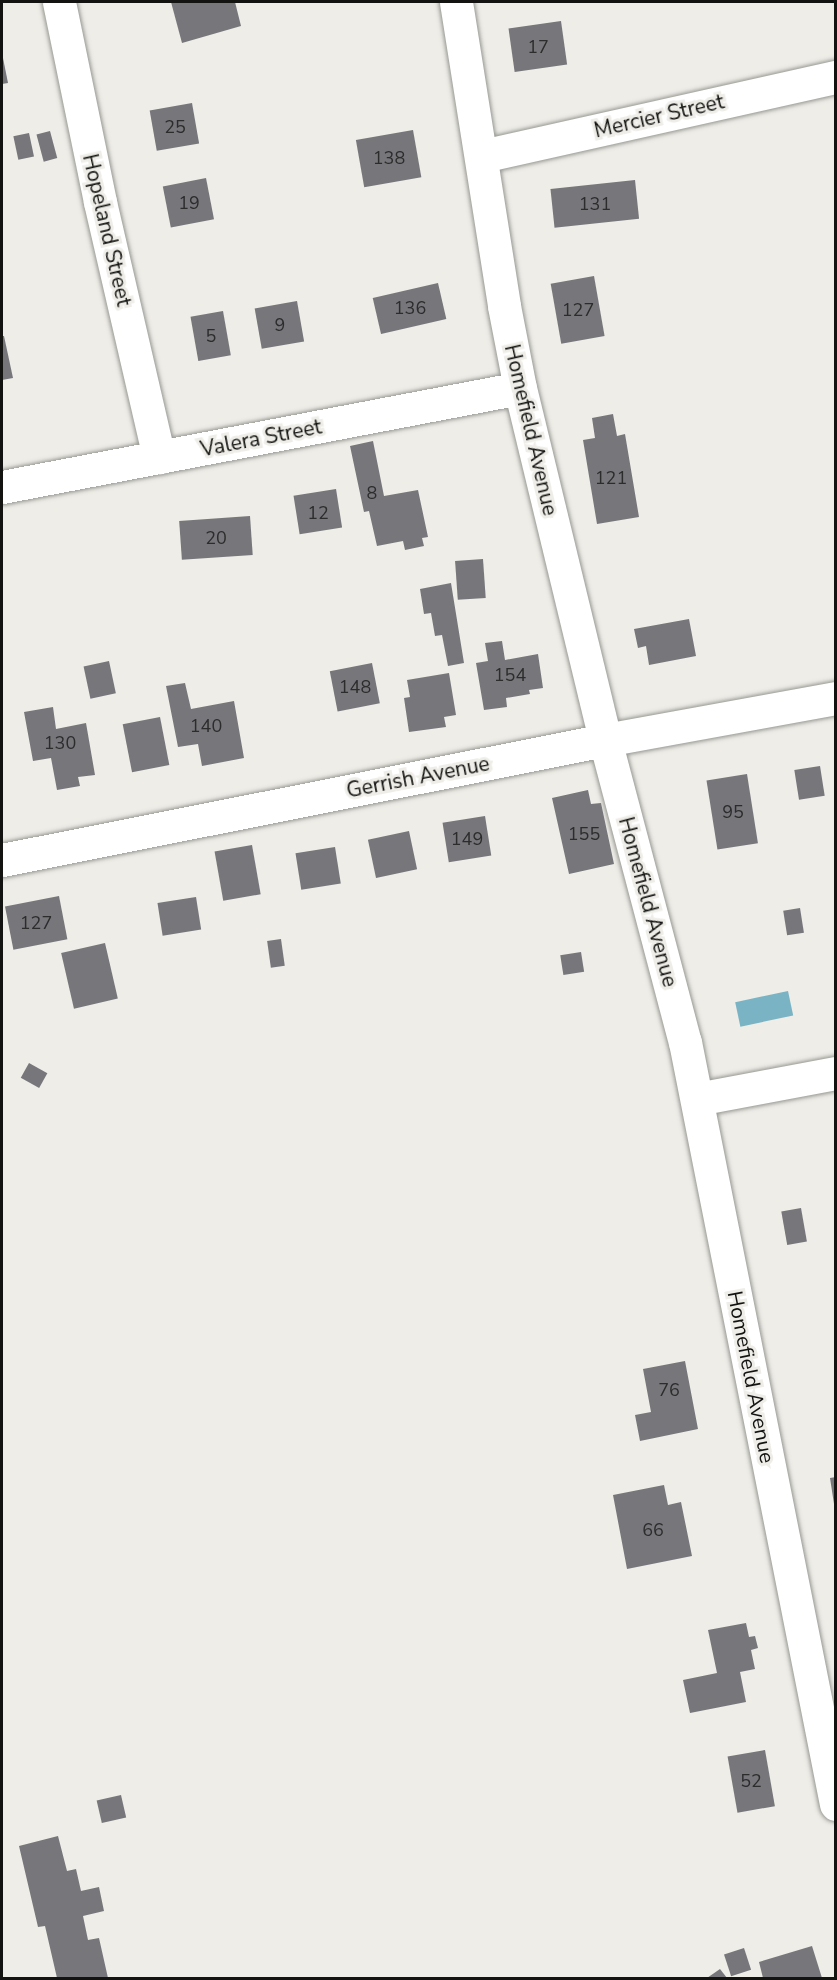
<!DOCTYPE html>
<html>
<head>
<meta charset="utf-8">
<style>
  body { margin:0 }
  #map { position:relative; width:837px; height:1980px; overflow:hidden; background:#eeede8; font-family:"Nunito Sans",sans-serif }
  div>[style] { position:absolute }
  .water>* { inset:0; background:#7ab4c4; transform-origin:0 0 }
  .building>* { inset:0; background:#77767b; transform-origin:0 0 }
  .roads { filter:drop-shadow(0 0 2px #989893) drop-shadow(0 0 2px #989893) }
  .minor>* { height:33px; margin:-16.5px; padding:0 16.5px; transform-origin:16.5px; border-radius:16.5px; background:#fff }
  span { translate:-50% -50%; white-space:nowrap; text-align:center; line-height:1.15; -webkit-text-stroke:6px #eeede8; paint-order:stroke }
  .number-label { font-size:18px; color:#2c2c2c }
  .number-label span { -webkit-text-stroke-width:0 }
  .street-label { font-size:21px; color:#131311 }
  .frame { position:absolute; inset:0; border:3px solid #131311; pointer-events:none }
</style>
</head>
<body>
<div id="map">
  <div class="water">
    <i style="left:788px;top:991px;width:25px;height:54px;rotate:78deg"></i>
  </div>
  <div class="building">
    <i style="clip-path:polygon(171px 2px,235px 2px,241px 26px,182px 43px)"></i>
    <i style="left:561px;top:21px;width:44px;height:53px;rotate:82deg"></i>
    <i style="clip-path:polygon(2px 53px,8px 83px,2px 84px)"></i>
    <i style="left:192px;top:103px;width:41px;height:43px;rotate:80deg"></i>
    <i style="left:413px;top:130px;width:48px;height:58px;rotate:80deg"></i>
    <i style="left:50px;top:131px;width:28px;height:14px;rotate:75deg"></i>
    <i style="left:29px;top:133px;width:24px;height:16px;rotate:78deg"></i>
    <i style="left:206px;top:178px;width:42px;height:44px;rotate:79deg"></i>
    <i style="left:635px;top:180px;width:39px;height:85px;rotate:84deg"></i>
    <i style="left:594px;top:276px;width:61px;height:44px;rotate:80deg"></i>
    <i style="left:438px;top:283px;width:37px;height:67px;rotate:77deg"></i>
    <i style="left:297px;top:301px;width:41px;height:43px;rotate:80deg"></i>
    <i style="left:223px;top:311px;width:45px;height:33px;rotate:80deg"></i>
    <i style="clip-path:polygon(2px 336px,4px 336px,13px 378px,2px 380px)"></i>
    <i style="clip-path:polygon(613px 414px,617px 436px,625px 434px,639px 517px,597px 524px,583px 440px,595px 438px,592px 418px)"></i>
    <i style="clip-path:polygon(373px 441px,384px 496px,418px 490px,428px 537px,422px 538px,424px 546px,405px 550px,403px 541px,377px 546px,369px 511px,364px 512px,350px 446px)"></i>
    <i style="left:336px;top:489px;width:39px;height:43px;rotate:81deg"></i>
    <i style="left:250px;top:516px;width:39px;height:71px;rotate:86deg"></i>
    <i style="left:483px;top:559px;width:39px;height:28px;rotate:86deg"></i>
    <i style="clip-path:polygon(451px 583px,464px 663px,448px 666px,442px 635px,435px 636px,431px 613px,424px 614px,420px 589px)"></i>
    <i style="clip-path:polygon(689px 619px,696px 656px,649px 665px,646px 646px,638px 648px,634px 629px)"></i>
    <i style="clip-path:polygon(502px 641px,505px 660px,538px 654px,543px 688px,529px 690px,530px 694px,506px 698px,507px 707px,484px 710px,476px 663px,488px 661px,485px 643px)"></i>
    <i style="left:109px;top:661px;width:33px;height:26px;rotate:78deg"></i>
    <i style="left:372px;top:663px;width:41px;height:43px;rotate:79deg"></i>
    <i style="clip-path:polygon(449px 673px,456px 715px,444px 717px,446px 727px,409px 732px,404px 698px,410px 697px,407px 680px)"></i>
    <i style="clip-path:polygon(185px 683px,191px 709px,234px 701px,244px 758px,202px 766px,198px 744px,178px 747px,166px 686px)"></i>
    <i style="clip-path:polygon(53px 707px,56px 729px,86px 723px,95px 775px,78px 777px,80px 786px,57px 790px,51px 758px,33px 761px,24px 712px)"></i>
    <i style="left:160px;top:717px;width:49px;height:38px;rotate:79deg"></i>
    <i style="left:820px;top:766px;width:30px;height:26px;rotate:81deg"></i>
    <i style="left:747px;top:774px;width:70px;height:41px;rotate:81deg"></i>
    <i style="clip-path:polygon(588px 790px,591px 804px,601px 803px,614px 864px,569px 874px,552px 798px)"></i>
    <i style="left:485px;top:816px;width:40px;height:43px;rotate:81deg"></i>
    <i style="left:409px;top:831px;width:39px;height:42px;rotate:78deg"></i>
    <i style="left:252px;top:845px;width:50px;height:38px;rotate:80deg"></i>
    <i style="left:335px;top:847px;width:37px;height:40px;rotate:81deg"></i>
    <i style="left:59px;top:896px;width:44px;height:55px;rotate:79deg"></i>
    <i style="left:196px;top:897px;width:33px;height:39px;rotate:81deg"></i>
    <i style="left:800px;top:908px;width:25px;height:17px;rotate:81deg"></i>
    <i style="left:281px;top:939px;width:27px;height:14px;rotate:82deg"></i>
    <i style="left:105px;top:943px;width:57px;height:45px;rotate:77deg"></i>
    <i style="left:581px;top:952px;width:20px;height:21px;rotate:81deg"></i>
    <i style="left:29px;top:1063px;width:21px;height:17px;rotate:29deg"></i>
    <i style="left:801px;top:1208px;width:34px;height:20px;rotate:80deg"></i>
    <i style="clip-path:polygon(685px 1361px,698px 1429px,640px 1441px,635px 1415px,651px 1412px,643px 1369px)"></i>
    <i style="clip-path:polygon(836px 1477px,836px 1504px,834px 1504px,830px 1478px)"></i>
    <i style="clip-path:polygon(664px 1485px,668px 1505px,681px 1502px,692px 1556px,627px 1569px,613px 1495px)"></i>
    <i style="clip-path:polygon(746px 1623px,749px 1637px,755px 1636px,758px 1648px,751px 1650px,755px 1669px,740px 1672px,746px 1702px,690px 1713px,683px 1680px,717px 1673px,708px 1630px)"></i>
    <i style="left:765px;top:1750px;width:57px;height:38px;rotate:80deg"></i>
    <i style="left:121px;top:1795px;width:23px;height:25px;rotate:77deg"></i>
    <i style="clip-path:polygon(58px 1836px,67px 1871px,76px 1869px,81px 1891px,99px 1887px,104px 1911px,83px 1916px,88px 1940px,99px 1938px,108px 1978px,57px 1978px,45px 1926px,38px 1927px,19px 1846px)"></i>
    <i style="clip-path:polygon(812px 1946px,822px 1978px,763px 1978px,759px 1962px)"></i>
    <i style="left:744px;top:1948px;width:23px;height:21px;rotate:72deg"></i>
    <i style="clip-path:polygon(720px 1969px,727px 1978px,707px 1978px)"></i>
  </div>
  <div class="roads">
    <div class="minor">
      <i style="left:59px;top:2px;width:204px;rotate:78.4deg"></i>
      <i style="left:100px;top:202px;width:262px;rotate:77deg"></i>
      <i style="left:456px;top:2px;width:308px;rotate:81deg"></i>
      <i style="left:504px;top:306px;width:84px;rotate:79deg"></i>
      <i style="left:520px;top:388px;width:362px;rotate:76.4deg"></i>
      <i style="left:605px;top:740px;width:312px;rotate:75.2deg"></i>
      <i style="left:685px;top:1042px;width:777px;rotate:78.79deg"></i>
      <i style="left:482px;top:156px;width:363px;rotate:-12.6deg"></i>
      <i style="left:2px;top:487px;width:527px;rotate:-10.82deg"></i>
      <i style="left:2px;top:860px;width:615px;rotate:-11.26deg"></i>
      <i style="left:605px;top:740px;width:235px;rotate:-10.3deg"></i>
      <i style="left:697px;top:1099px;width:141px;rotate:-10.6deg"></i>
    </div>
  </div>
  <div class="number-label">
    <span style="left:538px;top:47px">17</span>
    <span style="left:175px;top:127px">25</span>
    <span style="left:389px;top:158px">138</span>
    <span style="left:189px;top:203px">19</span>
    <span style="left:595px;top:204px">131</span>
    <span style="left:410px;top:308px">136</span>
    <span style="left:578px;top:310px">127</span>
    <span style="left:280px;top:325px">9</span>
    <span style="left:211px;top:336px">5</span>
    <span style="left:611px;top:478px">121</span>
    <span style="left:372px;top:493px">8</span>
    <span style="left:318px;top:513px">12</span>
    <span style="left:216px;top:538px">20</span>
    <span style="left:510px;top:675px">154</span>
    <span style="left:355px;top:687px">148</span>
    <span style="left:206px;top:726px">140</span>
    <span style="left:60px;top:743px">130</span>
    <span style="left:733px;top:812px">95</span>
    <span style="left:584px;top:834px">155</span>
    <span style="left:467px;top:839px">149</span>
    <span style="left:36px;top:923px">127</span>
    <span style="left:669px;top:1390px">76</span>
    <span style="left:653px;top:1530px">66</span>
    <span style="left:751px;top:1781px">52</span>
  </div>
  <div class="street-label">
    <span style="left:659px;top:116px;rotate:-13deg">Mercier Street</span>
    <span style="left:107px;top:230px;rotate:77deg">Hopeland Street</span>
    <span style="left:531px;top:430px;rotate:77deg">Homefield Avenue</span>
    <span style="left:261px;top:438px;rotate:-11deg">Valera Street</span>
    <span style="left:418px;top:777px;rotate:-11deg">Gerrish Avenue</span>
    <span style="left:648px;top:902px;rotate:75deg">Homefield Avenue</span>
    <span style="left:751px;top:1377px;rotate:79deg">Homefield Avenue</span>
  </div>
  <div class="frame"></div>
</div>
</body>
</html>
